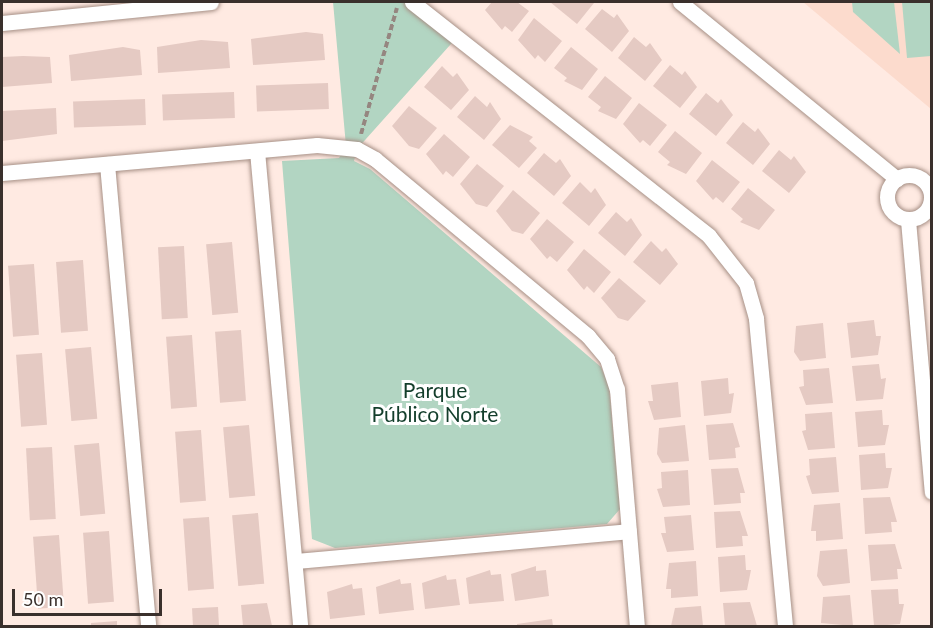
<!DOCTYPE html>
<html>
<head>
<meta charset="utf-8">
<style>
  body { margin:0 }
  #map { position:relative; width:933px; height:628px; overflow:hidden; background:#ffeae2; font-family:Lato,sans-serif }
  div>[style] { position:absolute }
  .built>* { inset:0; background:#fcdbcd }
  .green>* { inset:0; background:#b2d5c2 }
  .building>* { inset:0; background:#e5cac3; transform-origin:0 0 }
  .path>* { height:4px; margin-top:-2px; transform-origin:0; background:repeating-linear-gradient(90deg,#958680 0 6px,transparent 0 9px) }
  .roads { filter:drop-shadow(0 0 2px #a79086) drop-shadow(0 0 2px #a79086) }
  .minor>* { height:15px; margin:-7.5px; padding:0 7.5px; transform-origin:7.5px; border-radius:7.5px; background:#fff }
  .minor>.ring { margin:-7.5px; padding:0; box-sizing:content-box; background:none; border:15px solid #fff; border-radius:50% }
  span { translate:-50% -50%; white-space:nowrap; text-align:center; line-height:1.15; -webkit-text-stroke:6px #fff; paint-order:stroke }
  .park-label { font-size:21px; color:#133e2b }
  .frame { position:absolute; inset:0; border:3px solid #3a302c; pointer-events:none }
  .scale { position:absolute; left:12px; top:589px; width:150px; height:27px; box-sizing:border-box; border:3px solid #3a302c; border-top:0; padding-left:8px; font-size:18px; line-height:21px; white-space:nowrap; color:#3a302c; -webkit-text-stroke:4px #fff; paint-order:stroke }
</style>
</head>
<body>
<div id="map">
  <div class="built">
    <i style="clip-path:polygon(803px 2px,931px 2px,931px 109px)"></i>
  </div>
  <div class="green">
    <i style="clip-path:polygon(333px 2px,427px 2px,422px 8px,459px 35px,357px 149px,354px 161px,370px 169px,601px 367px,609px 386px,620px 509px,607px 524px,335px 548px,312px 539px,282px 161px,339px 158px,346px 146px)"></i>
    <i style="clip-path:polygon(852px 2px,894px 2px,900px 54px,853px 12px)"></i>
    <i style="clip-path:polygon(902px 2px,931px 2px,931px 56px,907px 58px)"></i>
  </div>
  <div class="building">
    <i style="clip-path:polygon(492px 2px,517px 2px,529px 11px,512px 32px,505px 26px,502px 30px,485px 10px)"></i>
    <i style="clip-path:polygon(550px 2px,592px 2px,594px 3px,577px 24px)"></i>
    <i style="clip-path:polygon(602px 9px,614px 18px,617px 14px,629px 31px,612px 52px,585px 29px)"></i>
    <i style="clip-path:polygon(534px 18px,562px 41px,545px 62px,538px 55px,535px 59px,518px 40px)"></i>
    <i style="clip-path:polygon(306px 32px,323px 34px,325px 60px,253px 65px,251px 39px)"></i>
    <i style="clip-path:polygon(634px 37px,646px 47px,650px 43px,662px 60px,645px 81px,618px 58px)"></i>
    <i style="clip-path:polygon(201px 40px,228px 42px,230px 68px,158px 73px,157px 47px)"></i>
    <i style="clip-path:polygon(123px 47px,140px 50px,142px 75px,71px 81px,69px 55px)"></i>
    <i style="clip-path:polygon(571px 47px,598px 69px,582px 90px,564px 81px,567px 78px,554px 68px)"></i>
    <i style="clip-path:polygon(23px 56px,50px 57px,52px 83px,2px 87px,2px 57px)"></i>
    <i style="clip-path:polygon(670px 65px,682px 75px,685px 71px,697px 87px,680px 108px,653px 86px)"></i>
    <i style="clip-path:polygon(442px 66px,453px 77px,457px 73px,469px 90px,451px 110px,424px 87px)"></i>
    <i style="clip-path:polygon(605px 76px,632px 98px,616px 119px,598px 111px,601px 107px,588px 97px)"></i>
    <i style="left:328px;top:83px;width:26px;height:72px;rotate:88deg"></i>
    <i style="left:234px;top:92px;width:26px;height:72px;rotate:88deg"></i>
    <i style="clip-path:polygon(706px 93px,718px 103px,721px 99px,733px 115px,716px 136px,689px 114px)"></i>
    <i style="clip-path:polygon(475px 96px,487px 107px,490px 102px,501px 119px,484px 140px,457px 117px)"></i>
    <i style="left:145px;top:99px;width:26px;height:72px;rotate:88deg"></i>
    <i style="clip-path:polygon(639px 103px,667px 125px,650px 146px,643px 140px,640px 143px,623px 124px)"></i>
    <i style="clip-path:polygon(409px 106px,437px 128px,419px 149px,409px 146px,392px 126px)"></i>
    <i style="clip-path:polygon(56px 108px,57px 134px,2px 141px,2px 111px)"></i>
    <i style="clip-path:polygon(743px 122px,755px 132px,758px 128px,770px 144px,753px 165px,726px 143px)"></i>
    <i style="clip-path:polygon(510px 125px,533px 137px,529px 141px,537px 148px,519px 168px,492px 145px)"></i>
    <i style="clip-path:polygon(675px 131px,702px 153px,686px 174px,667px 165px,670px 162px,658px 152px)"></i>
    <i style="clip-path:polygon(444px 134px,470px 157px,453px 177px,446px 171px,443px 175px,426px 154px)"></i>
    <i style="clip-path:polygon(779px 150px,791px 160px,794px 156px,806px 172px,789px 193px,762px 171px)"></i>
    <i style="clip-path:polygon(544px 153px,556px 163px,560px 159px,571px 176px,554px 196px,527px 173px)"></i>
    <i style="clip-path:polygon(712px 160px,740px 182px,723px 203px,716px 197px,713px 200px,696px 181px)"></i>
    <i style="clip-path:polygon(477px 164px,504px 186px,487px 207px,476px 204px,460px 184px)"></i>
    <i style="clip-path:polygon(580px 182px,591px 193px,595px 188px,606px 205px,589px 226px,562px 203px)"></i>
    <i style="clip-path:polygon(748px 188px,775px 210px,759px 230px,740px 222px,743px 219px,731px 209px)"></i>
    <i style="clip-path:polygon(513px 190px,540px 213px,523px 234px,512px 231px,496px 211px)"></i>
    <i style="clip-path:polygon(616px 212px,627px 222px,631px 218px,642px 235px,625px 256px,598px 233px)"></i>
    <i style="clip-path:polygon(547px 219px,574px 242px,557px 262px,550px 256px,547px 259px,530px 239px)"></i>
    <i style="clip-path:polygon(651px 241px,662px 252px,666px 248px,678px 264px,660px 285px,633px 262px)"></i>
    <i style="left:232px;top:242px;width:71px;height:26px;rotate:85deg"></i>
    <i style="left:184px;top:246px;width:72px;height:26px;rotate:87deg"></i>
    <i style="clip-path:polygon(584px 249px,611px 272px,594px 293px,587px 286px,584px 290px,567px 270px)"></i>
    <i style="left:83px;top:260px;width:71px;height:27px;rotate:86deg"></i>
    <i style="left:34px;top:264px;width:71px;height:26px;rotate:86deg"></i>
    <i style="clip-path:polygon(619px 278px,646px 301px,628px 321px,618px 318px,601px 298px)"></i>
    <i style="clip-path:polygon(874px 320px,876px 336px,881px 336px,878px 355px,851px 358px,847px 323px)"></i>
    <i style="clip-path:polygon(823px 323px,826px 358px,800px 361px,794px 352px,796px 326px)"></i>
    <i style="left:241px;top:330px;width:71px;height:26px;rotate:86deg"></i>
    <i style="left:192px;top:335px;width:72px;height:26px;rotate:86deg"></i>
    <i style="left:91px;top:347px;width:72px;height:26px;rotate:85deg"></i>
    <i style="left:42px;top:353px;width:72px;height:26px;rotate:86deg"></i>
    <i style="clip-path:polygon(879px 364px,881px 379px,886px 378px,883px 399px,856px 401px,852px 366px)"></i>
    <i style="clip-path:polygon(829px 368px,833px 403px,806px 405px,799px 387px,804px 386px,803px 370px)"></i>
    <i style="clip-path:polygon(728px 378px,729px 394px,734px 393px,731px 413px,704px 416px,701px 381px)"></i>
    <i style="clip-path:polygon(678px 382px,681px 417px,654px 420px,648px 401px,653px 401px,651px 385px)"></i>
    <i style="clip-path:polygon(882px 410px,883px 425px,889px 425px,885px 445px,858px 447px,855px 412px)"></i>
    <i style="clip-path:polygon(832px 412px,835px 448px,808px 450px,802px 431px,806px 430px,805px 414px)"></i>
    <i style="clip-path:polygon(733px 423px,740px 447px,735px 448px,736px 458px,709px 460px,706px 425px)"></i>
    <i style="left:249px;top:425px;width:71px;height:26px;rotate:85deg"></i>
    <i style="clip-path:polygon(685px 425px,689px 461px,662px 463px,657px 454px,659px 428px)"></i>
    <i style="left:201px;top:430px;width:71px;height:26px;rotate:86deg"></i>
    <i style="left:99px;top:443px;width:71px;height:25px;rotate:85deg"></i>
    <i style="left:52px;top:447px;width:72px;height:26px;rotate:87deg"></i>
    <i style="clip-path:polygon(885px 453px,886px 468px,892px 468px,888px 488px,861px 490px,859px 455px)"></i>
    <i style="clip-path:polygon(836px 457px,839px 492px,812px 494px,806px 476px,810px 475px,809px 459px)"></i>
    <i style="clip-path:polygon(738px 468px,745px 493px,740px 493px,741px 503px,714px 505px,711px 469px)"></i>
    <i style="clip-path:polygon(688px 470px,690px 505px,663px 507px,657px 489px,662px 488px,661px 472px)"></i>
    <i style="clip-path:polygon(890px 497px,897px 522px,891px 522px,892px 532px,865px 534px,863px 498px)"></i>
    <i style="clip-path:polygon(840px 503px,843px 539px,816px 541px,816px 531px,811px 531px,814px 505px)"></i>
    <i style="clip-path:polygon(740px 511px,748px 536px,742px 536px,743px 546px,716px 548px,714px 512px)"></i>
    <i style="left:258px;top:513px;width:71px;height:26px;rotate:85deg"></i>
    <i style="clip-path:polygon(691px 515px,694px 550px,667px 552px,661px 533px,666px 533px,664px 517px)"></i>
    <i style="left:209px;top:517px;width:72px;height:26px;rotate:86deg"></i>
    <i style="left:109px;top:531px;width:71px;height:26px;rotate:86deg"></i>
    <i style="left:59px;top:535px;width:72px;height:26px;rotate:86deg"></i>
    <i style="clip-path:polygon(895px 544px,902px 569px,897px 569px,898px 579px,871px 581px,868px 545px)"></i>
    <i style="clip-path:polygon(847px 549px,850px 583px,823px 586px,817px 576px,820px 551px)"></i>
    <i style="clip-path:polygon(745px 555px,746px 570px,751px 570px,747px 590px,720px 592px,718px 557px)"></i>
    <i style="clip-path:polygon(696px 561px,698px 596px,671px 598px,671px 589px,666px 589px,669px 563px)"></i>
    <i style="clip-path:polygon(536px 566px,536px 571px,546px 570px,549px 596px,515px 601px,511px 574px)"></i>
    <i style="clip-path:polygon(490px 570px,491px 575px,501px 574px,504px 601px,469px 604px,466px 578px)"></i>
    <i style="clip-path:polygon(446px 575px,447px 580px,456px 579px,460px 605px,425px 609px,422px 583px)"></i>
    <i style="clip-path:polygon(400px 579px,401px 584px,411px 583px,414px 610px,379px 614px,376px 587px)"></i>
    <i style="clip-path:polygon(352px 584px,353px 589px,362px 588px,365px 615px,330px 619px,327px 592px)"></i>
    <i style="clip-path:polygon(898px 589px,899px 604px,904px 604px,900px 624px,874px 626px,871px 590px)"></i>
    <i style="clip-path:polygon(850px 595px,853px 626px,821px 623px,823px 597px)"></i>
    <i style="clip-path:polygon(750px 602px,757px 626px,725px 626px,723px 603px)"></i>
    <i style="clip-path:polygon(267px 603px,272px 626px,243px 626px,241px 605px)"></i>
    <i style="clip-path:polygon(701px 606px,703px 626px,671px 626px,675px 608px)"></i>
    <i style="left:218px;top:607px;width:19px;height:26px;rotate:87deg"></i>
    <i style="clip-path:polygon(552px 619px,553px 626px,517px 626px,517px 624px)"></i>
    <i style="clip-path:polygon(117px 621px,117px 626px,91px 626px,91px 623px)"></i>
  </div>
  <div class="path">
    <i style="left:361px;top:134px;width:131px;rotate:-74.1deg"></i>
  </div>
  <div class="roads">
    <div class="minor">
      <i style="left:412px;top:2px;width:378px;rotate:38.2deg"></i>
      <i style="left:709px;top:236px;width:60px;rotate:51.8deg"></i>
      <i style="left:746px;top:283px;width:37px;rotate:74deg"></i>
      <i style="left:756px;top:319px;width:308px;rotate:84.6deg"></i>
      <i style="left:680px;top:2px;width:280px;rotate:39.2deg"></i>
      <i style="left:2px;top:23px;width:210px;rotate:-5.7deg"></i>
      <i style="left:257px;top:151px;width:477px;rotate:84.8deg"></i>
      <i style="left:107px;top:164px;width:464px;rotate:84.9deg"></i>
      <i style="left:2px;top:173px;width:316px;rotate:-5.1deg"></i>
      <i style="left:317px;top:145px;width:40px;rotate:5.7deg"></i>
      <i style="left:357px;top:149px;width:21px;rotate:29deg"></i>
      <i style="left:375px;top:159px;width:277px;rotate:39.7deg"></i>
      <i style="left:588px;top:336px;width:30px;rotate:50deg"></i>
      <i style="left:607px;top:359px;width:32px;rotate:72deg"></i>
      <i style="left:617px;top:389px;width:238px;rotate:85.2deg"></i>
      <i class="ring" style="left:887px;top:175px;width:29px;height:29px"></i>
      <i style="left:908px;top:220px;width:273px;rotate:85deg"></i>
      <i style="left:295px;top:561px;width:335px;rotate:-5.1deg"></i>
    </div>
  </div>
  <div class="park-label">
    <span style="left:435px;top:402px">Parque<br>Público Norte</span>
  </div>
  <div class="frame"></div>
  <div class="scale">50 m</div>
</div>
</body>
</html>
